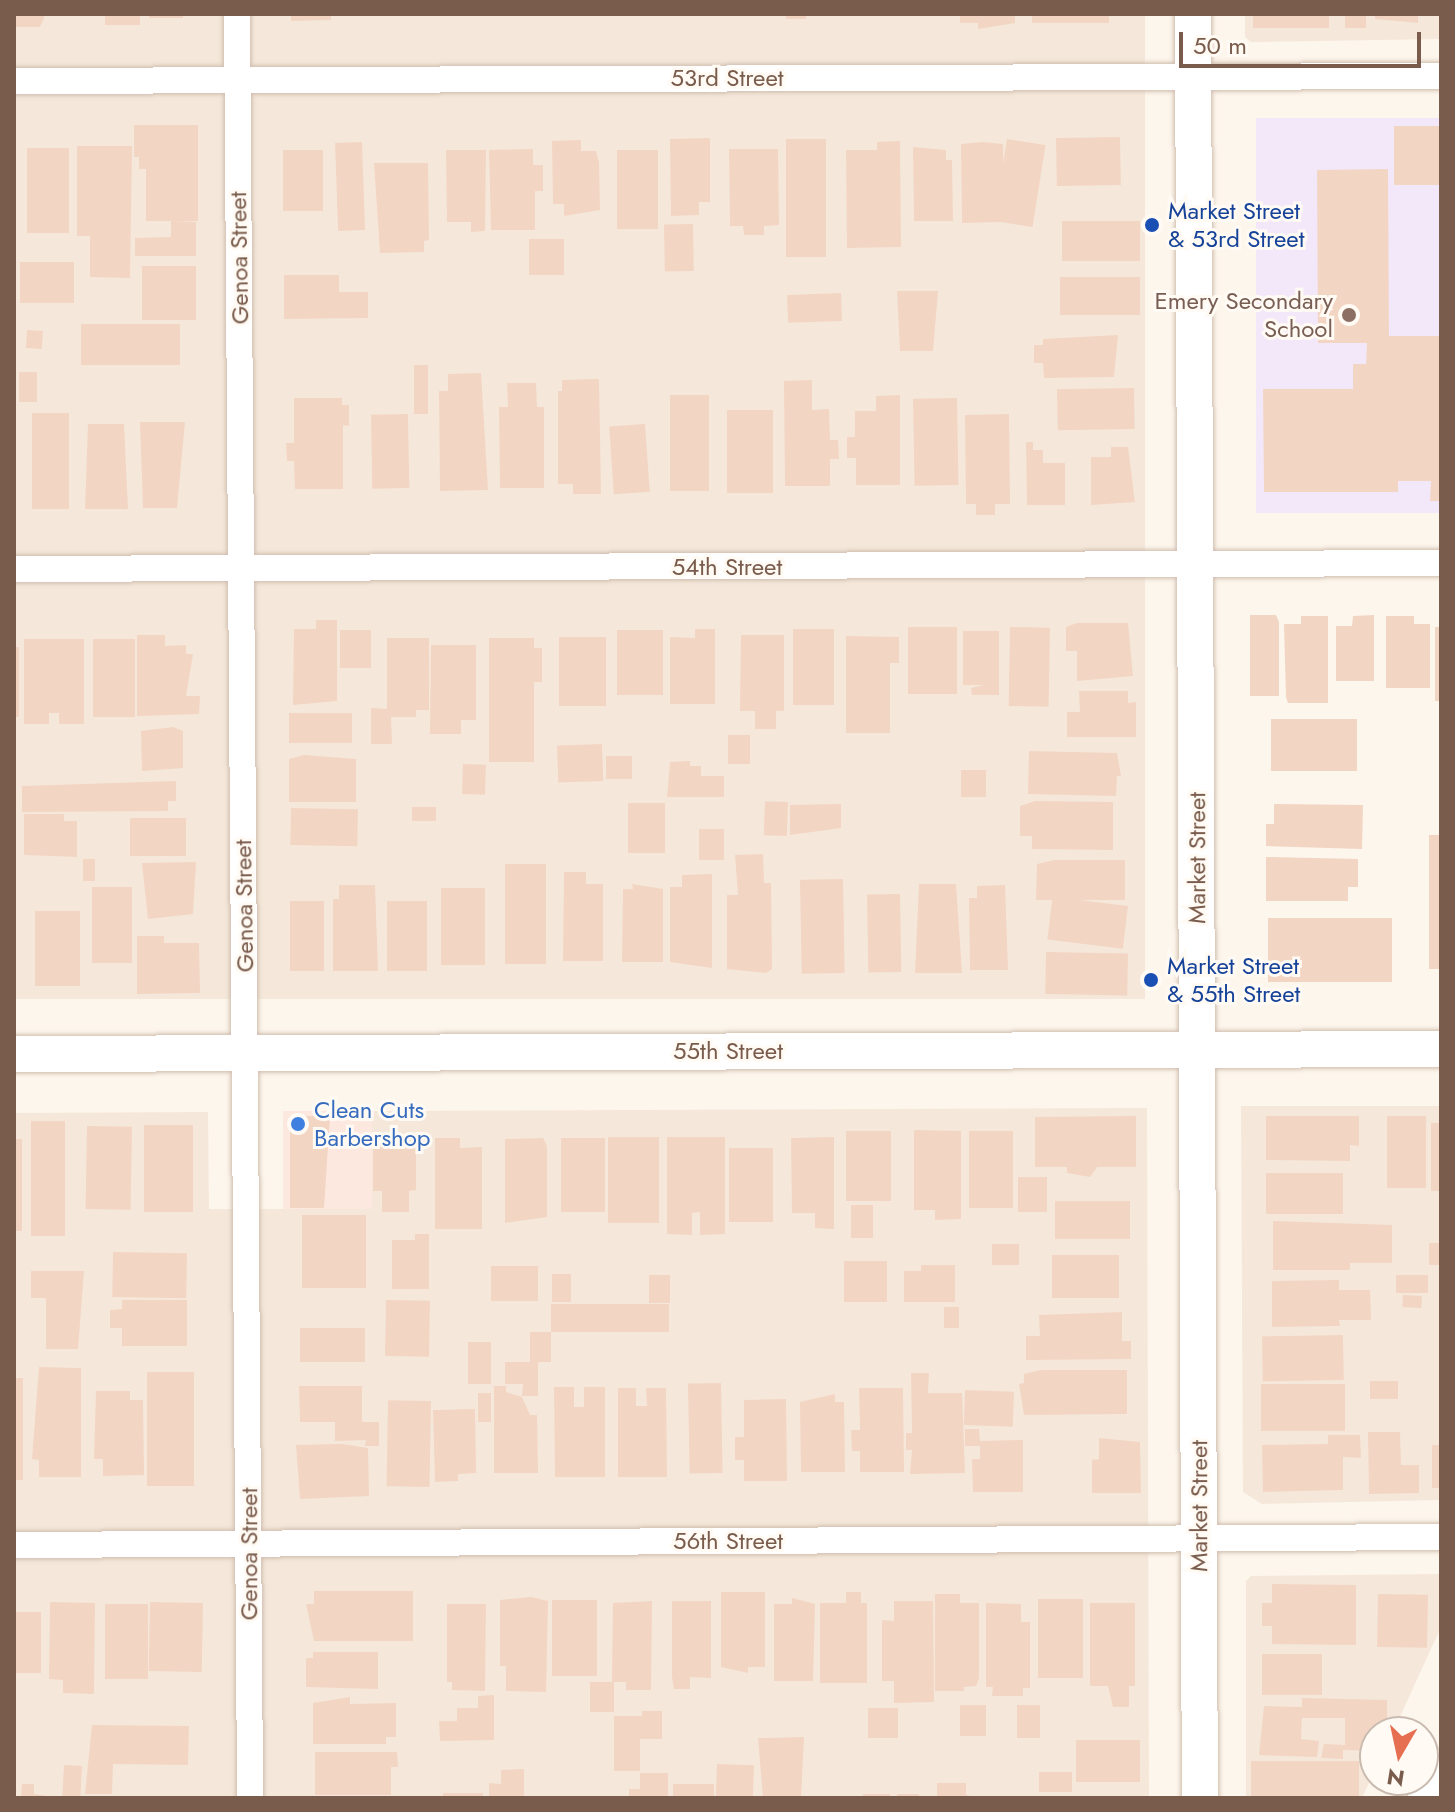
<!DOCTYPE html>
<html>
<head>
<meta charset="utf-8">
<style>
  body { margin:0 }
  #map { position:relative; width:1455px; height:1812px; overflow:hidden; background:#fdf6ec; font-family:Jost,sans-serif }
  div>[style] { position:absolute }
  .residential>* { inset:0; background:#f5e8da; transform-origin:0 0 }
  .commercial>* { inset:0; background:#fde8e0; transform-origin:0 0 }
  .education>* { inset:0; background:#f3e8fa; transform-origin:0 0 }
  .building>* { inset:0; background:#f3d5c3; transform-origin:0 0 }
  .roads { filter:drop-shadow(0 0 2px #d1beb0) drop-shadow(0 0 2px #d1beb0) }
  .street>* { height:26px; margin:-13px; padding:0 13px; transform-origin:13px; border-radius:13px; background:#fff }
  .secondary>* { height:36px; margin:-18px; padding:0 18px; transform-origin:18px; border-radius:18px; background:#fff }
  .dots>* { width:22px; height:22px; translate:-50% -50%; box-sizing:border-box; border:4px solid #fffaf3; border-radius:50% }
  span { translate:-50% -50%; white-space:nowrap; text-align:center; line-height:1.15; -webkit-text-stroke:6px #fffaf3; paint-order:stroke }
  .street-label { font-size:24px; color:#7a5c4d }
  .transit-label { font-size:24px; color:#164399 }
  .left { translate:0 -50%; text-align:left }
  .education-label { font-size:24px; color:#785e54 }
  .right { translate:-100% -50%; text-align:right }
  .shop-label { font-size:24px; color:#366cbe }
  .frame { position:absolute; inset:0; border:16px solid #7a5c4d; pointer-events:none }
  .north { position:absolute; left:1359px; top:1716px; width:80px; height:80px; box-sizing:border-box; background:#fffaf3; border:2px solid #cabbb1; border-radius:50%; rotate:189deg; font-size:22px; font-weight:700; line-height:32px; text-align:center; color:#7a5c4d }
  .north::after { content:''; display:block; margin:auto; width:28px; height:36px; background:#e76f51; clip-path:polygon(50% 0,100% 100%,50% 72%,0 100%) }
  .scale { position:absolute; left:1179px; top:32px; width:242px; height:36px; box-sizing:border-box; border:4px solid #7a5c4d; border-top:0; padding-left:10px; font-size:24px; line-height:28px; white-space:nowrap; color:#7a5c4d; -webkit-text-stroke:6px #fffaf3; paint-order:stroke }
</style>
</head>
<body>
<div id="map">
  <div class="residential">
    <i style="left:14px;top:14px;width:1131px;height:985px"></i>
    <i style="clip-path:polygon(1245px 14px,1441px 14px,1441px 39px,1251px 42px,1245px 37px)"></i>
    <i style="clip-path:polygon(1241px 1106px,1441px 1106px,1441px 1500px,1262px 1504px,1243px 1492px)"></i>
    <i style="clip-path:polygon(1147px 1108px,1149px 1798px,14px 1798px,14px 1113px,208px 1112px,209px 1209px,371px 1209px,372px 1111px)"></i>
    <i style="clip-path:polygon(1441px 1574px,1441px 1627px,1393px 1732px,1375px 1732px,1375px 1770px,1362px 1798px,1246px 1798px,1246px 1581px,1251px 1576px)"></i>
  </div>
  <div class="commercial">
    <i style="left:283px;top:1111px;width:89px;height:98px"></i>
  </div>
  <div class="education">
    <i style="left:1441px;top:118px;width:395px;height:185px;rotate:90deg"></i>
  </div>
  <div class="building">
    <i style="clip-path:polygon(14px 14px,44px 14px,44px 18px,40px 27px,14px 27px)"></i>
    <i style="left:105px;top:14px;width:35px;height:11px"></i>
    <i style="left:149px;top:14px;width:34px;height:4px"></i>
    <i style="clip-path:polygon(291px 14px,331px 14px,331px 20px,291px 21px)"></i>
    <i style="left:786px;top:14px;width:20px;height:5px"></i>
    <i style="clip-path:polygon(960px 14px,1015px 14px,1015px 23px,978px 29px,978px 23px,960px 23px)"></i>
    <i style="left:1032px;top:14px;width:77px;height:9px"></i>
    <i style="left:1253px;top:14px;width:76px;height:14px"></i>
    <i style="left:1345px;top:14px;width:21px;height:14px"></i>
    <i style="clip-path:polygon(1375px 14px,1418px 14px,1418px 23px,1375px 19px)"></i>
    <i style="clip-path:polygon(134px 125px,198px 125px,198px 221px,175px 221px,196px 222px,196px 256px,135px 256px,135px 238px,171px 237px,171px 221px,146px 221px,146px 169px,139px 169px,139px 157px,134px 157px)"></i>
    <i style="left:1394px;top:126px;width:47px;height:59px"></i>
    <i style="left:1120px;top:137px;width:48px;height:64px;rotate:89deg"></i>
    <i style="clip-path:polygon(710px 138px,710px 202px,699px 202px,699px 215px,671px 216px,670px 139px)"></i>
    <i style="left:786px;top:139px;width:40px;height:118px"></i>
    <i style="left:1007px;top:139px;width:39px;height:83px;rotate:9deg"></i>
    <i style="clip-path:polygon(581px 140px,581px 151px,596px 151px,599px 162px,600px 210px,564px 216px,564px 204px,553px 204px,552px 141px)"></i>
    <i style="clip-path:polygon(900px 141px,901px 247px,847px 248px,846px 150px,877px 150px,877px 142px)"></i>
    <i style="left:362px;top:142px;width:88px;height:27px;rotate:88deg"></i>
    <i style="clip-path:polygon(982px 142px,1003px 144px,1004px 222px,962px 223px,961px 144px)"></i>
    <i style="clip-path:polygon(77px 146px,132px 146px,130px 278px,90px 277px,90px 236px,77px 236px)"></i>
    <i style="clip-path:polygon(913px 147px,946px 150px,946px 160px,952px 160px,953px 221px,914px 221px)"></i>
    <i style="left:27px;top:148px;width:42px;height:85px"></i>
    <i style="clip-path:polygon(533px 149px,533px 165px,543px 165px,543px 191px,535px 191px,535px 230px,491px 230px,489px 150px)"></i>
    <i style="clip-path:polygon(729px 149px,778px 149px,779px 225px,764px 226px,764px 235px,744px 235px,743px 226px,730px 226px)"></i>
    <i style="left:323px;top:150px;width:61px;height:40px;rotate:90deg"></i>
    <i style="clip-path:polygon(446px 150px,486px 150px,485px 231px,471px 232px,471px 222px,447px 222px)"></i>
    <i style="left:617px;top:150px;width:41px;height:79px"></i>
    <i style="clip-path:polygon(374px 163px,428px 163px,429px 240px,424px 241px,424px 252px,380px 253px)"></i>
    <i style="clip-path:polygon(1388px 169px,1389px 336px,1439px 336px,1441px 501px,1430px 501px,1431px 481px,1398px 481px,1398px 492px,1264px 492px,1263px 389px,1353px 389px,1353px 364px,1366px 364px,1367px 343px,1318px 343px,1317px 170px)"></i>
    <i style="left:1140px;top:221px;width:40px;height:78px;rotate:90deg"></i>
    <i style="left:693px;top:224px;width:47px;height:29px;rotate:89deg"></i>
    <i style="left:529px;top:239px;width:35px;height:36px"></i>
    <i style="left:20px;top:262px;width:54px;height:41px"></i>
    <i style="left:196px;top:266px;width:54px;height:54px;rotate:90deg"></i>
    <i style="clip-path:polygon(284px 275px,339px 275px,339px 292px,368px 292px,368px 318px,284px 319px)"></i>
    <i style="left:1060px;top:277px;width:80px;height:38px"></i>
    <i style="clip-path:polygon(897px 291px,938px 291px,933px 351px,900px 351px)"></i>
    <i style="left:841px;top:293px;width:28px;height:54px;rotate:88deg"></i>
    <i style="left:81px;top:324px;width:99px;height:41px"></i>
    <i style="left:27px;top:330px;width:16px;height:18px;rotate:4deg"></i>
    <i style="clip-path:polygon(1118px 335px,1114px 377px,1044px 378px,1043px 363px,1034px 363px,1034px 345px,1043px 345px,1043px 339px)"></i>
    <i style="left:428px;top:365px;width:49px;height:14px;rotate:90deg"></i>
    <i style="left:19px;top:372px;width:18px;height:30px"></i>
    <i style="clip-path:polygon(481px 373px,488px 490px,440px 491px,439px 391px,448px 391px,448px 374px)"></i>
    <i style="clip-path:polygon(599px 379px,601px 494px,573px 494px,573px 484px,558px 484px,558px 391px,562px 391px,562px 380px)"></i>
    <i style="clip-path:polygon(812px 380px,812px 410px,829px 409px,830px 440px,838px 440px,839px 459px,830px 459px,830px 486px,785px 486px,784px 381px)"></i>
    <i style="clip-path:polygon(507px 383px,536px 383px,537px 407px,544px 407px,544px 488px,500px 488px,499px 407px,508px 407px)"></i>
    <i style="left:1134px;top:388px;width:41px;height:77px;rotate:89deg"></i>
    <i style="left:670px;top:395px;width:39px;height:96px"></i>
    <i style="clip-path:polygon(900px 395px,900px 485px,856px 485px,856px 458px,847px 458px,847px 437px,855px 437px,855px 411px,876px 411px,876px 396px)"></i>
    <i style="clip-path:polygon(294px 398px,342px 398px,342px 405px,349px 405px,349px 426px,343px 425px,343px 489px,295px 489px,294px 461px,287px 461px,286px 443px,294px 443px)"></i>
    <i style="left:957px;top:398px;width:87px;height:44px;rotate:89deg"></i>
    <i style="left:773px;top:410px;width:83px;height:46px;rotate:90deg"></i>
    <i style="left:32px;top:413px;width:37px;height:96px"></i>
    <i style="left:408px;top:414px;width:74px;height:37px;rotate:89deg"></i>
    <i style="clip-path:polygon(1009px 414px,1010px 504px,995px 504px,995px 515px,976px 515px,976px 504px,966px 504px,965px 415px)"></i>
    <i style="clip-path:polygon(140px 422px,185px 422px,177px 508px,143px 508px)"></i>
    <i style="clip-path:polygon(88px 424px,124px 424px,128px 509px,85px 509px)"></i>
    <i style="left:645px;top:424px;width:68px;height:36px;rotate:86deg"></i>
    <i style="clip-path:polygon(1026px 442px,1033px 442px,1033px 450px,1043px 450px,1043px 463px,1065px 463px,1065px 505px,1027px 505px)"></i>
    <i style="clip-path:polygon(1111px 447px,1128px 447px,1135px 502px,1091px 505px,1091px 457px,1111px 457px)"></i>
    <i style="clip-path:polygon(1250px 615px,1276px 615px,1279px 622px,1279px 696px,1250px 696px)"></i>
    <i style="clip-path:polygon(1374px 615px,1374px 681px,1336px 681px,1336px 626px,1352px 626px,1353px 616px)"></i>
    <i style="clip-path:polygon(1301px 616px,1328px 616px,1328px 703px,1288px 703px,1286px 697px,1284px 624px,1301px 624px)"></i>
    <i style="clip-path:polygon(1386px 616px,1414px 616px,1414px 624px,1430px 624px,1430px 688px,1386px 688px)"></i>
    <i style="clip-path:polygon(316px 620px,337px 620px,337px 701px,293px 705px,294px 629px,316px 629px)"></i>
    <i style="clip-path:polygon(1077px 623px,1128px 623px,1133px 676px,1077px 681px,1077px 651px,1066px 651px,1066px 627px)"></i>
    <i style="left:908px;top:627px;width:49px;height:67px"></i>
    <i style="left:1010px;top:627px;width:40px;height:79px;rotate:1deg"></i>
    <i style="left:1435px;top:627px;width:6px;height:74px"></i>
    <i style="clip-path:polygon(695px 629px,715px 629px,715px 704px,670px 704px,670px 637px,695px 638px)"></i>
    <i style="left:793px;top:629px;width:41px;height:76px"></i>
    <i style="left:340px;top:630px;width:31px;height:38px"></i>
    <i style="left:617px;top:630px;width:46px;height:65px"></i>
    <i style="clip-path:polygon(963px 631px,999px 631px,999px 695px,972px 695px,971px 688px,984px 685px,963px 685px)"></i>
    <i style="clip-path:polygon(137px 635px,165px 635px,165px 646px,186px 645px,186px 654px,193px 654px,186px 696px,200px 696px,199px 714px,137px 716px)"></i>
    <i style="clip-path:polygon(741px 635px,784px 635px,784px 711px,776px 711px,776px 729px,755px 729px,755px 711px,740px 711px)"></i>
    <i style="clip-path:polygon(846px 636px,899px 637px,899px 663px,890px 663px,890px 733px,846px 733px)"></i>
    <i style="left:559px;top:637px;width:47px;height:69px"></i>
    <i style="clip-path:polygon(387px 638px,429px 638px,429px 710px,416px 710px,416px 717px,391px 717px,392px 744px,371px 744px,371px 708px,387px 709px)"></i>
    <i style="clip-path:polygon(489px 638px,534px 638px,534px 648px,542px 648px,542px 682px,534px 682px,534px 762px,489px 762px)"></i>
    <i style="clip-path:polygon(24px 639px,84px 639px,84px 724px,59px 724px,59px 713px,49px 713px,49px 724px,24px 724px)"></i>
    <i style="left:93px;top:639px;width:42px;height:78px"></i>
    <i style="clip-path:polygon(431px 645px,476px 645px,476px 720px,461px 720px,461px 734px,430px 734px)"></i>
    <i style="left:14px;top:647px;width:5px;height:70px"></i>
    <i style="clip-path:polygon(1079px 691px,1128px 691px,1128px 703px,1136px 702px,1136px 737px,1067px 737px,1067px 712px,1080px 712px)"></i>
    <i style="left:289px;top:713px;width:63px;height:30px"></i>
    <i style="left:1271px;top:719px;width:86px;height:52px"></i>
    <i style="clip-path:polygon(173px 727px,183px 731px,183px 768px,142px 771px,141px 731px)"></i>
    <i style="left:728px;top:735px;width:22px;height:29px"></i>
    <i style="left:602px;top:744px;width:37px;height:45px;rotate:88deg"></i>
    <i style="clip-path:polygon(1029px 751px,1117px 753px,1121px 776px,1117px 776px,1116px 796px,1028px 794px)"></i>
    <i style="clip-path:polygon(304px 755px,356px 759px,356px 802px,289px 802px,289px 759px)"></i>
    <i style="left:606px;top:756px;width:26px;height:23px"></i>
    <i style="clip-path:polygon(690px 761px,690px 766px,701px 766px,701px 776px,724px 776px,724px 797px,667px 797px,670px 762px)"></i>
    <i style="left:463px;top:764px;width:23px;height:30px;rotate:2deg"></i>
    <i style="left:961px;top:770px;width:25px;height:27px"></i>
    <i style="clip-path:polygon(176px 781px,176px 801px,168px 801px,168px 811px,22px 812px,22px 786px)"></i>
    <i style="clip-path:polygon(1035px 801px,1113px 802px,1113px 850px,1032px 849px,1032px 836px,1020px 836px,1020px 806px)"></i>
    <i style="left:788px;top:802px;width:34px;height:23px;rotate:92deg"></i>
    <i style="left:628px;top:803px;width:37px;height:50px"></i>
    <i style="clip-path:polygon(841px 804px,841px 828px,790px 835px,790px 805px)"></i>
    <i style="clip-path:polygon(1274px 804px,1363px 805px,1362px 849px,1266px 846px,1266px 824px,1274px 824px)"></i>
    <i style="left:412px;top:807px;width:24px;height:14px"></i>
    <i style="left:291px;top:808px;width:67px;height:37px;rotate:1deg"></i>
    <i style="clip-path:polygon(24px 814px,64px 814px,64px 821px,77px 821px,77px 857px,24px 855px)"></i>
    <i style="left:130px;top:818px;width:56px;height:38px"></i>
    <i style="left:699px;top:829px;width:25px;height:31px"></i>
    <i style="left:1429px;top:835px;width:12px;height:134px"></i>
    <i style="clip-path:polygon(763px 854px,764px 883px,771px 883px,772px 969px,766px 973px,727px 969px,727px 895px,738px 895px,735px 855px)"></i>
    <i style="clip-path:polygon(1266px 857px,1358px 859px,1358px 887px,1348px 887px,1348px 901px,1266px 901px)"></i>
    <i style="left:95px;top:859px;width:22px;height:12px;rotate:90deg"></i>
    <i style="clip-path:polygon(1054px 860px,1125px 860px,1125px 900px,1036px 900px,1037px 864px)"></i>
    <i style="clip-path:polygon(196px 862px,193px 914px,148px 919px,142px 863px)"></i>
    <i style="left:505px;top:864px;width:41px;height:100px"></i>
    <i style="clip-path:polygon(564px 872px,586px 872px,586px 884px,603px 884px,603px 961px,563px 961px)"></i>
    <i style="clip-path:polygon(712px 874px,712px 968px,670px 962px,670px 887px,682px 887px,682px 875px)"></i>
    <i style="left:843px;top:879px;width:94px;height:43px;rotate:89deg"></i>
    <i style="clip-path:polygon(632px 884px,663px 889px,663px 962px,622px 962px,623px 889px,633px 889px)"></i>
    <i style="clip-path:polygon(919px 884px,956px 884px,962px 973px,915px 973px)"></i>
    <i style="clip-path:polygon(339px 885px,375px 885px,378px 971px,333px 971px,333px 899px,339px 899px)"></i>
    <i style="clip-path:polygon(1005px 885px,1008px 970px,970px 970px,969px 898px,977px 898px,977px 886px)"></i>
    <i style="left:92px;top:887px;width:40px;height:76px"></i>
    <i style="left:441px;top:888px;width:44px;height:77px"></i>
    <i style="left:900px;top:894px;width:78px;height:33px;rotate:89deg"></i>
    <i style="left:290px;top:901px;width:34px;height:70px"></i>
    <i style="left:387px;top:901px;width:40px;height:70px"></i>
    <i style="left:1128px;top:906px;width:43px;height:76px;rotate:97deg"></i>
    <i style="left:35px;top:911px;width:45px;height:75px"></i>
    <i style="left:1268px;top:918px;width:124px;height:64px"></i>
    <i style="clip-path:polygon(137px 936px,164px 936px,164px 943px,199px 943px,200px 993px,137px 994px)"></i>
    <i style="left:1046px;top:952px;width:82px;height:42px;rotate:1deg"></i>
    <i style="clip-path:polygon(290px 1116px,330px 1116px,324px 1208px,290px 1208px)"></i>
    <i style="clip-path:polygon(1136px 1116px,1136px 1167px,1097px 1167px,1090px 1177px,1067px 1173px,1067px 1167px,1035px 1167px,1035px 1117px)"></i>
    <i style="clip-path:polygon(1266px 1116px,1359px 1116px,1359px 1146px,1350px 1145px,1350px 1161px,1266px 1160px)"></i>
    <i style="left:1387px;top:1116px;width:39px;height:72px"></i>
    <i style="left:31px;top:1121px;width:34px;height:115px"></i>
    <i style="left:1431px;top:1123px;width:10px;height:68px"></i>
    <i style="left:144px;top:1125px;width:49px;height:87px"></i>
    <i style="left:87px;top:1126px;width:45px;height:83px;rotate:1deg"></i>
    <i style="clip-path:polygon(914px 1130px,961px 1131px,961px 1219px,935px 1220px,935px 1210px,914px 1210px)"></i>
    <i style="left:846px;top:1131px;width:45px;height:70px"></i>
    <i style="left:969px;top:1131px;width:44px;height:77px"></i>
    <i style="left:608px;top:1137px;width:51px;height:86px"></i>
    <i style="clip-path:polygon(667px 1137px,725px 1137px,725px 1234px,700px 1235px,700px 1212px,692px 1213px,692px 1235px,667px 1234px)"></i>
    <i style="clip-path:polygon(834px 1137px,834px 1229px,815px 1228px,815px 1213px,792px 1213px,791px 1138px)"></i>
    <i style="clip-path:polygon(435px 1138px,460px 1138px,460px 1148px,482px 1147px,482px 1229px,435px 1229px)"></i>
    <i style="clip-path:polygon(543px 1138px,547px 1146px,547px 1217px,505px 1223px,505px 1139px)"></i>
    <i style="left:561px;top:1138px;width:44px;height:74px"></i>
    <i style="left:14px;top:1139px;width:8px;height:92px"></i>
    <i style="clip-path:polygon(373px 1139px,416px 1139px,416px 1190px,409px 1191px,409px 1212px,382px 1212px,382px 1191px,373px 1191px)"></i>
    <i style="left:729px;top:1148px;width:44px;height:74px"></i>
    <i style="left:1266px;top:1173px;width:77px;height:41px"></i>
    <i style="left:1018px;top:1177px;width:29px;height:35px"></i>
    <i style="left:1055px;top:1201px;width:75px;height:38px"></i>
    <i style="left:851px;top:1205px;width:22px;height:33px"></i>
    <i style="left:302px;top:1215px;width:64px;height:73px"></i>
    <i style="clip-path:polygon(1273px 1221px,1392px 1225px,1392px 1263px,1350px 1263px,1350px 1270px,1273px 1270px)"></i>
    <i style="clip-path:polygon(415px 1234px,429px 1234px,429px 1289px,392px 1289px,392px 1240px,415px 1240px)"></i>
    <i style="left:1429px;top:1243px;width:12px;height:22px"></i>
    <i style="left:992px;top:1244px;width:27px;height:21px"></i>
    <i style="left:113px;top:1252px;width:74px;height:45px;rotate:1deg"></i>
    <i style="left:1119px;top:1255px;width:43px;height:67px;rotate:90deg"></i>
    <i style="left:844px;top:1261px;width:43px;height:41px"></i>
    <i style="clip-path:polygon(921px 1265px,955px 1265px,955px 1302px,904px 1302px,904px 1271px,921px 1271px)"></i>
    <i style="left:491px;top:1266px;width:47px;height:35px"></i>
    <i style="clip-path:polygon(31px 1271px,84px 1271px,78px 1349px,46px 1349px,46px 1298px,31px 1298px)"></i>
    <i style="left:552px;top:1274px;width:19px;height:28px"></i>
    <i style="left:649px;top:1275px;width:21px;height:28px"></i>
    <i style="left:1396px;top:1275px;width:32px;height:18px"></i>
    <i style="clip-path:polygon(1339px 1280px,1339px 1290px,1370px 1290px,1371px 1320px,1339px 1320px,1340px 1326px,1272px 1327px,1272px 1281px)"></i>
    <i style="left:1403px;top:1295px;width:19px;height:12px;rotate:3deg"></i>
    <i style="clip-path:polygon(122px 1300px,187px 1300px,187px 1346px,122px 1346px,122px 1328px,110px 1328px,110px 1310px,122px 1309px)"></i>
    <i style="left:386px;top:1300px;width:44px;height:56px;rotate:1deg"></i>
    <i style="left:669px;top:1304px;width:28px;height:118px;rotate:90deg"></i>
    <i style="left:944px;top:1307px;width:15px;height:21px"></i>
    <i style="clip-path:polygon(1122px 1312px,1122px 1341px,1131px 1341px,1131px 1359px,1026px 1360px,1026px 1336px,1040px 1336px,1039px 1315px)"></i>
    <i style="left:300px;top:1328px;width:65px;height:34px"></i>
    <i style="clip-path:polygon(530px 1332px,551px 1332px,551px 1362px,538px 1362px,538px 1396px,522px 1396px,523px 1384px,505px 1384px,505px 1362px,530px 1362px)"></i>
    <i style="left:1343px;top:1335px;width:45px;height:81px;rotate:89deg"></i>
    <i style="left:468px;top:1342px;width:23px;height:42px"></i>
    <i style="clip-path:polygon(39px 1367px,81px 1368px,81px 1477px,39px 1477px,39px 1460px,32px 1459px)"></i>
    <i style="clip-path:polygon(1041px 1370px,1127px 1370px,1127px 1414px,1024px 1415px,1019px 1384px,1024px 1383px,1024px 1374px)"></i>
    <i style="left:147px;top:1372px;width:47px;height:114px"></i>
    <i style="clip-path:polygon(911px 1373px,929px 1373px,928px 1393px,962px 1393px,965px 1473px,910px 1474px,912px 1450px,906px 1450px,906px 1433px,912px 1433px)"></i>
    <i style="left:14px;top:1378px;width:9px;height:102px"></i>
    <i style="left:1370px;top:1381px;width:28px;height:18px"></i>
    <i style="left:721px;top:1383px;width:90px;height:33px;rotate:89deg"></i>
    <i style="left:1345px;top:1384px;width:47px;height:84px;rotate:90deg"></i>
    <i style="clip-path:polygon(299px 1386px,362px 1386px,362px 1422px,379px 1422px,379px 1446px,365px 1446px,366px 1440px,335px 1441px,335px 1422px,300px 1422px)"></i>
    <i style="clip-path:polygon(494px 1386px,506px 1386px,506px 1392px,522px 1397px,530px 1415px,537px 1415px,538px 1473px,494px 1473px)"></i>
    <i style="clip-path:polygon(554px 1387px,574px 1387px,574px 1407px,584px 1407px,584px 1387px,605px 1387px,605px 1477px,555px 1477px)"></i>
    <i style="clip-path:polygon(618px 1388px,636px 1388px,636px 1406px,647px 1406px,646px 1388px,666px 1388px,667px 1477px,618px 1477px)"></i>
    <i style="clip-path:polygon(859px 1388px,903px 1388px,904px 1472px,860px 1472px,860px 1451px,852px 1451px,851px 1430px,860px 1430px)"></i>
    <i style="left:965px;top:1390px;width:49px;height:35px;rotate:2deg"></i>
    <i style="clip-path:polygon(96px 1391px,130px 1391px,130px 1400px,143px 1400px,144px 1475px,103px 1476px,103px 1459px,94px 1459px)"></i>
    <i style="left:478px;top:1393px;width:13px;height:29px"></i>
    <i style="clip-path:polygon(835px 1394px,835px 1402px,844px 1402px,845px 1472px,801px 1472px,800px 1402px)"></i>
    <i style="clip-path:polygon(786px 1399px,787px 1481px,744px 1481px,744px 1460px,735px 1460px,735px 1437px,744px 1437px,744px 1400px)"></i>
    <i style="left:431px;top:1401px;width:86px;height:43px;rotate:91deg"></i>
    <i style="clip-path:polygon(475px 1409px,476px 1473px,458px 1474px,458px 1481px,435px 1482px,433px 1410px)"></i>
    <i style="clip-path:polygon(965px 1429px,979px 1429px,980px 1441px,1023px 1440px,1023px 1492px,973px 1492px,972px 1459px,980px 1459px,980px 1446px,965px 1446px)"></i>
    <i style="clip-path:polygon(1368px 1432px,1400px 1432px,1401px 1465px,1419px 1465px,1419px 1493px,1369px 1494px)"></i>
    <i style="clip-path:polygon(1328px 1435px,1360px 1435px,1361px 1458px,1343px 1457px,1343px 1490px,1263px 1492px,1262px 1445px,1328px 1444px)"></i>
    <i style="clip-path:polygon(1099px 1438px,1140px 1442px,1141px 1493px,1092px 1493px,1092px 1460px,1099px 1459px)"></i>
    <i style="clip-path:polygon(342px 1444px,368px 1448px,369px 1496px,300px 1499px,296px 1445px)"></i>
    <i style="left:1432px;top:1445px;width:9px;height:43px"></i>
    <i style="clip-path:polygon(1272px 1584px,1356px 1585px,1356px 1645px,1272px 1644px,1272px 1626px,1262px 1626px,1262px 1603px,1272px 1603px)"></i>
    <i style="clip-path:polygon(314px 1591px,413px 1591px,413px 1641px,314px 1641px,306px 1604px,314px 1604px)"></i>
    <i style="clip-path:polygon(721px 1592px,765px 1592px,765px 1667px,748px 1667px,748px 1673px,721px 1667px)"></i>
    <i style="clip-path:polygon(846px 1592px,861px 1592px,861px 1603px,867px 1603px,867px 1683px,820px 1683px,820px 1603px,846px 1603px)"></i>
    <i style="clip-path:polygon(935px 1594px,960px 1594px,960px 1603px,979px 1603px,979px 1678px,976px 1686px,964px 1687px,964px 1691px,935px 1691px)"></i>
    <i style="left:1378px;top:1594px;width:50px;height:53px;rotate:1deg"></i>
    <i style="clip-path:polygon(531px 1597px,548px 1601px,546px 1692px,506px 1691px,506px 1666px,500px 1666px,500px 1600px)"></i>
    <i style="clip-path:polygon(792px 1598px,815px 1604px,813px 1681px,774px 1681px,774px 1604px,792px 1604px)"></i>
    <i style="left:1038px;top:1599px;width:45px;height:79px"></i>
    <i style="left:552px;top:1600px;width:45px;height:76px"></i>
    <i style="clip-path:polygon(652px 1601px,651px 1690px,626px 1690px,626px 1682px,612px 1682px,613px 1603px)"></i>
    <i style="clip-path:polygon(672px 1601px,711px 1601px,711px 1678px,690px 1677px,690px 1689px,674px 1689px,672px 1677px)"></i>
    <i style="clip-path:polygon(894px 1601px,933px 1601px,934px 1702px,894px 1703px,894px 1681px,882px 1681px,882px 1620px,894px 1621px)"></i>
    <i style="clip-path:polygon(50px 1602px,95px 1603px,94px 1694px,63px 1693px,63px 1680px,49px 1679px)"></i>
    <i style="left:150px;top:1602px;width:53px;height:69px;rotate:1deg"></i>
    <i style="clip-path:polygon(986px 1603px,1021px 1604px,1021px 1622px,1030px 1622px,1030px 1688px,1023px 1688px,1023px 1696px,992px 1696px,993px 1687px,986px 1687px)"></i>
    <i style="clip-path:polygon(1090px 1603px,1135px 1603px,1135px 1686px,1129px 1686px,1129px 1707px,1113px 1707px,1108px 1686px,1090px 1686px)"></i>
    <i style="left:105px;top:1604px;width:43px;height:75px"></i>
    <i style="clip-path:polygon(447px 1604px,486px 1604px,485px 1691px,452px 1690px,452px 1682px,447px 1682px)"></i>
    <i style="left:14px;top:1612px;width:27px;height:61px"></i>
    <i style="clip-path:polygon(313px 1652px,378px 1652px,378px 1689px,306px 1687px,306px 1658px,313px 1658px)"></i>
    <i style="left:1262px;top:1654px;width:60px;height:41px"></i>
    <i style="left:614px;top:1682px;width:30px;height:24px;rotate:90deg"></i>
    <i style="clip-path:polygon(494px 1695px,494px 1740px,440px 1741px,439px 1721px,457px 1721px,457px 1708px,478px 1708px,478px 1696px)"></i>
    <i style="clip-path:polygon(350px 1697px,350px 1704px,396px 1703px,396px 1737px,386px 1737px,386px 1744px,313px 1744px,313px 1703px)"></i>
    <i style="clip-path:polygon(1302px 1698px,1387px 1700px,1387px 1732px,1375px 1732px,1373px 1751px,1343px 1750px,1343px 1759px,1321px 1758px,1324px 1744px,1345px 1745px,1345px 1718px,1302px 1718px,1301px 1739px,1319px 1741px,1317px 1757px,1259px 1755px,1264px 1706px,1302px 1707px)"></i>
    <i style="left:960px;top:1705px;width:26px;height:31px"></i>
    <i style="left:1017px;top:1705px;width:23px;height:33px"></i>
    <i style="left:868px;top:1708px;width:30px;height:30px"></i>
    <i style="clip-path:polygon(642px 1711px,662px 1711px,662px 1739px,640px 1739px,640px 1771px,614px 1771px,614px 1716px,642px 1716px)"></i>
    <i style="clip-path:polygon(92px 1725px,189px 1726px,188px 1765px,113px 1764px,112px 1794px,85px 1794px)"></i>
    <i style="clip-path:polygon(804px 1737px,801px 1798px,763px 1798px,758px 1738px)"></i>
    <i style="left:1076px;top:1740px;width:64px;height:42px"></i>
    <i style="clip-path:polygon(315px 1752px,397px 1752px,398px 1767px,391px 1767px,391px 1795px,315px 1795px)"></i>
    <i style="left:1251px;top:1761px;width:108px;height:37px"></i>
    <i style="left:717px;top:1764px;width:37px;height:34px;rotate:2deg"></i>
    <i style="left:64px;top:1765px;width:18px;height:32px;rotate:3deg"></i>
    <i style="clip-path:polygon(524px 1769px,524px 1798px,489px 1798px,489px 1783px,501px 1784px,501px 1770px)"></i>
    <i style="left:1072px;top:1772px;width:20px;height:33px;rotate:90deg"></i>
    <i style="clip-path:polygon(640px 1773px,668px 1773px,668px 1796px,629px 1798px,629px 1789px,640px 1789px)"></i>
    <i style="clip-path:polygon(937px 1783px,966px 1783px,966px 1795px,981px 1798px,937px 1798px)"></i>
    <i style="clip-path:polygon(22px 1784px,34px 1784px,34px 1794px,61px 1798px,21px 1798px)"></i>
    <i style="left:673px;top:1784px;width:41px;height:14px"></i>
    <i style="left:443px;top:1793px;width:40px;height:5px"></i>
    <i style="left:863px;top:1794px;width:27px;height:4px"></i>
    <i style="left:897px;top:1794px;width:22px;height:4px"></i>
  </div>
  <div class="roads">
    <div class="street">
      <i style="left:237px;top:14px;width:1784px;rotate:89.58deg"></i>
      <i style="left:14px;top:81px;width:1427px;rotate:-0.2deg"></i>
      <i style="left:14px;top:569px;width:1427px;rotate:-0.24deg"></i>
      <i style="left:14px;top:1545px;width:1427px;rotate:-0.32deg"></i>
    </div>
    <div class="secondary">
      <i style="left:1193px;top:14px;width:1784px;rotate:89.78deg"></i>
      <i style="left:14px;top:1054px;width:1427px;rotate:-0.2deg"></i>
      <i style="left:1426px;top:1798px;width:34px;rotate:-63deg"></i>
    </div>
  </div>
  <div class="dots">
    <i style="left:1152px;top:225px;background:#1a4fb4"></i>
    <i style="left:1349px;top:315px;background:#8d6e63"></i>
    <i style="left:1151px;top:980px;background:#1a4fb4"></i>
    <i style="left:298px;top:1124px;background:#3f7fe0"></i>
  </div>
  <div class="street-label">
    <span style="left:727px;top:78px">53rd Street</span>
    <span style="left:239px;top:258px;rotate:-91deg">Genoa Street</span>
    <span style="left:727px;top:567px">54th Street</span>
    <span style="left:1197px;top:858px;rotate:-90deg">Market Street</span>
    <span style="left:244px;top:906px;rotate:-91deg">Genoa Street</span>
    <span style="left:728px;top:1051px">55th Street</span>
    <span style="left:1199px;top:1506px;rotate:-90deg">Market Street</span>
    <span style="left:728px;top:1541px">56th Street</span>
    <span style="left:249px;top:1554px;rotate:-90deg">Genoa Street</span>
  </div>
  <div class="transit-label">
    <span class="left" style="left:1168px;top:225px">Market Street<br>&amp; 53rd Street</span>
    <span class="left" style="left:1167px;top:980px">Market Street<br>&amp; 55th Street</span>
  </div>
  <div class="education-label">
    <span class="right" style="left:1333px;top:315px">Emery Secondary<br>School</span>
  </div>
  <div class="shop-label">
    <span class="left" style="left:314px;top:1124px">Clean Cuts<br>Barbershop</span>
  </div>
  <div class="frame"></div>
  <div class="north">N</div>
  <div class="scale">50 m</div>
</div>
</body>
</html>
